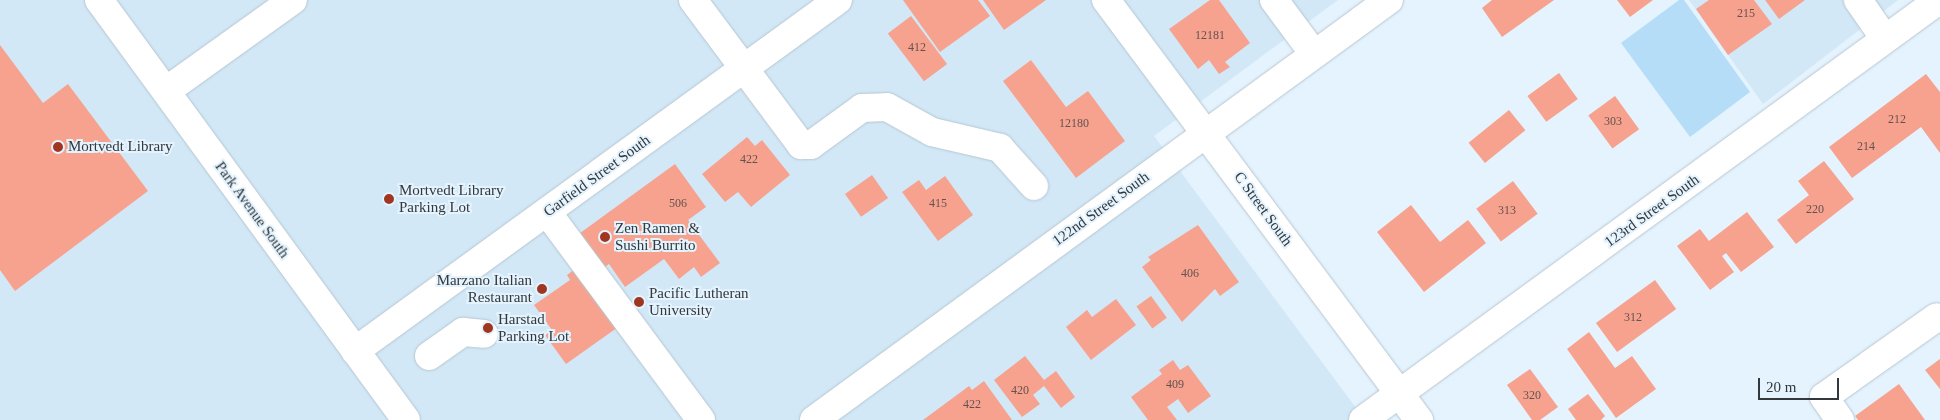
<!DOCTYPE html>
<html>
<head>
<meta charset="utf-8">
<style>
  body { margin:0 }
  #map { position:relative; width:1940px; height:420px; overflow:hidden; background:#e4f3fd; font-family:"Times New Roman",serif }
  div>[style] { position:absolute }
  .built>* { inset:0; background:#d2e8f7 }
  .green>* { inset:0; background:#b5ddf7 }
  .building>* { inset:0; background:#f7a28e; transform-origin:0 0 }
  .roads { filter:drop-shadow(0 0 1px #b7c6d0) drop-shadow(0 0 1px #b7c6d0) }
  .minor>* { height:28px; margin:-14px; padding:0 14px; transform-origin:14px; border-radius:14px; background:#fff }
  .dots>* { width:14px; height:14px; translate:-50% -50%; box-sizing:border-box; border:2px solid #e4f3fd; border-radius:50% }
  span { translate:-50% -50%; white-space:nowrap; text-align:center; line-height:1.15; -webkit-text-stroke:4px #e4f3fd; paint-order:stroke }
  .number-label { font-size:12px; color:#635250 }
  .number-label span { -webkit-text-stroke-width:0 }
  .poi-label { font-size:15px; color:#32383c }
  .left { translate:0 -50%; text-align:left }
  .right { translate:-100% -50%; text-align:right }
  .street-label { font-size:15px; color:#32383c }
  .scale { position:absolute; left:1758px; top:378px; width:81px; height:22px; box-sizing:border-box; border:2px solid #32383c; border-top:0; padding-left:6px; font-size:15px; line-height:18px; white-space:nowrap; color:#32383c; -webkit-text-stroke:4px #e4f3fd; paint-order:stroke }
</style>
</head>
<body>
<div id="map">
  <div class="built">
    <i style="clip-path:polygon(0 0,1338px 0,1154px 136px,1365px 420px,0 420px)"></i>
    <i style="clip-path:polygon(1689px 0,1898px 0,1763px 104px)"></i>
  </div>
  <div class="green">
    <i style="clip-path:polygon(1679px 0,1684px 0,1750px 92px,1690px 137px,1621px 43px)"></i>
  </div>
  <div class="building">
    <i style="clip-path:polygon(903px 0,978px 0,990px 16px,940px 52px)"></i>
    <i style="clip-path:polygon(983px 0,1046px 0,1004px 30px)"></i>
    <i style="clip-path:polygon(1210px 0,1219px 0,1250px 43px,1225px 62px,1230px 67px,1219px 74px,1209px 60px,1198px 69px,1169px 29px)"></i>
    <i style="clip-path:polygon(1492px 0,1554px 0,1502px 37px,1482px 8px)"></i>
    <i style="clip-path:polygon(1617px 0,1653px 0,1630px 17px)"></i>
    <i style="clip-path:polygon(1709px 0,1754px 0,1772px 24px,1728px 55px,1696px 9px)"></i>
    <i style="clip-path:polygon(1765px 0,1805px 0,1779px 19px)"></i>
    <i style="left:911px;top:16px;width:60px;height:29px;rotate:53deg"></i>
    <i style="clip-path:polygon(0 45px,43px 103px,68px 84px,148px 191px,15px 291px,0 270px)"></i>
    <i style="clip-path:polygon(1031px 60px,1066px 107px,1088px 91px,1125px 141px,1076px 178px,1003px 81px)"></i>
    <i style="left:1559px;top:73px;width:32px;height:39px;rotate:54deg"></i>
    <i style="clip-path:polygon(1926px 74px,1940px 92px,1940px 153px,1921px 127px,1852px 178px,1829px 147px)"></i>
    <i style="left:1615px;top:96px;width:41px;height:33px;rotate:54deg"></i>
    <i style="left:1509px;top:110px;width:26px;height:52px;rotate:51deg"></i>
    <i style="clip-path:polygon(747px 137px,755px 146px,762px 140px,790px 175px,751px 207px,738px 192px,725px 202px,702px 174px)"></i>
    <i style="clip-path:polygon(1824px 161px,1854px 199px,1796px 244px,1777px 220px,1809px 195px,1798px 181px)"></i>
    <i style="clip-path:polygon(675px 164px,706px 207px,688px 220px,720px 263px,701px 277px,694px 267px,679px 279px,664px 259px,625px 287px,609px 264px,601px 270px,576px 236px)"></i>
    <i style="left:872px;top:175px;width:28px;height:33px;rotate:55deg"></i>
    <i style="clip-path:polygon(945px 176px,973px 215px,938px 241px,902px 192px,919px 180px,926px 190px)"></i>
    <i style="left:1513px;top:181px;width:41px;height:46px;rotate:53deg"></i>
    <i style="clip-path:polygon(1411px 205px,1440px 242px,1468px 220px,1486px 243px,1424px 292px,1377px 232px)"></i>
    <i style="clip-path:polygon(1747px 212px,1774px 247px,1741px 272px,1726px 253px,1722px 256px,1734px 272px,1710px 290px,1677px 246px,1700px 229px,1709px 241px)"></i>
    <i style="clip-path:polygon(1198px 225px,1239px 282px,1220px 296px,1215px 289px,1182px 322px,1142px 267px,1151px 260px,1148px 257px)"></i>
    <i style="clip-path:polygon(579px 266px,621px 325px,566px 364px,545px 335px,552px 330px,534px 305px,570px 280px,567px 275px)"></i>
    <i style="left:1655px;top:280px;width:36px;height:73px;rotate:54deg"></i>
    <i style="left:1151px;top:296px;width:27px;height:18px;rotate:54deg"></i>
    <i style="clip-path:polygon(1116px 299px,1136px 325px,1091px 360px,1066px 327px,1087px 310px,1092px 317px)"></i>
    <i style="clip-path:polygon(1589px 332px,1615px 368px,1632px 356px,1656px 389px,1616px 418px,1567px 349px)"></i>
    <i style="clip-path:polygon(1025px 356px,1044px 380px,1056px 371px,1075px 397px,1061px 408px,1044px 386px,1033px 395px,1040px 404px,1022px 417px,994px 380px)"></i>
    <i style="clip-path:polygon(1940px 359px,1940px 389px,1925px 370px)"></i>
    <i style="clip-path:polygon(1173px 360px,1180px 370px,1188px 365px,1211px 396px,1188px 413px,1178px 399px,1167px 407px,1177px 420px,1148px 420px,1131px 397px,1162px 374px,1159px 370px)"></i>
    <i style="clip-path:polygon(1530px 369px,1558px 407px,1540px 420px,1532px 420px,1507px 385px)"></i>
    <i style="clip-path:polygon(984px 381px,1012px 420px,923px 420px,969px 386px,972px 390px)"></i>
    <i style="clip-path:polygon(1899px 384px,1925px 420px,1858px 420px,1855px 416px)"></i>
    <i style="clip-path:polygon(1588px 394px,1605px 416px,1601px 420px,1576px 420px,1568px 409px)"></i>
  </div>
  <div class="roads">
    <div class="minor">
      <i style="left:99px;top:0;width:520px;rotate:53.83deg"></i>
      <i style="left:693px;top:0;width:181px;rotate:53.3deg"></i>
      <i style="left:801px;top:145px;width:10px"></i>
      <i style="left:811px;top:145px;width:63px;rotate:-36deg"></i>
      <i style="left:862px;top:108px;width:25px;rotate:-2deg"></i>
      <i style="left:887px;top:107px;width:51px;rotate:29.1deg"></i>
      <i style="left:932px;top:132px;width:70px;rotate:13.2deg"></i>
      <i style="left:1000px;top:148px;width:51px;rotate:48.2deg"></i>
      <i style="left:1106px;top:0;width:524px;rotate:53.31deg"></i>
      <i style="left:1274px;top:0;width:67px;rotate:53.5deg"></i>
      <i style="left:1858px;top:0;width:47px;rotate:55.3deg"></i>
      <i style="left:166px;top:91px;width:156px;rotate:-35.6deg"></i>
      <i style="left:547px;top:212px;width:259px;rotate:53.5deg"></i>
      <i style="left:355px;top:351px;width:597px;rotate:-36.01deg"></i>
      <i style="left:429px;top:356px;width:42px;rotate:-35.2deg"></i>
      <i style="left:463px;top:332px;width:21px;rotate:5deg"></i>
      <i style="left:814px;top:420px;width:712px;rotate:-36.15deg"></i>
      <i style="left:1363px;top:420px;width:713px;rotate:-36.1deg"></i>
      <i style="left:1840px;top:420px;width:28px;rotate:-125deg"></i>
      <i style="left:1824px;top:397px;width:138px;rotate:-35.3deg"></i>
    </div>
  </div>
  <div class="dots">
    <i style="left:58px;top:147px;background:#9f3620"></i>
    <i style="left:389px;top:199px;background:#9f3620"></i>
    <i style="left:605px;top:237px;background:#9f3620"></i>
    <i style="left:542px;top:289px;background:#9f3620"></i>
    <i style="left:639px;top:302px;background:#9f3620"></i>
    <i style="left:488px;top:328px;background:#9f3620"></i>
  </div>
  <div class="number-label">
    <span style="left:1746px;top:14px">215</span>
    <span style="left:1210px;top:36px">12181</span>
    <span style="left:917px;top:48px">412</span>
    <span style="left:1897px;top:120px">212</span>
    <span style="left:1613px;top:122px">303</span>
    <span style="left:1074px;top:124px">12180</span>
    <span style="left:1866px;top:147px">214</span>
    <span style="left:749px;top:160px">422</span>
    <span style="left:678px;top:204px">506</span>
    <span style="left:938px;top:204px">415</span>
    <span style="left:1815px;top:210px">220</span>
    <span style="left:1507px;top:211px">313</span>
    <span style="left:1190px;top:274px">406</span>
    <span style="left:1633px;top:318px">312</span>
    <span style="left:1175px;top:385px">409</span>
    <span style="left:1020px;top:391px">420</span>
    <span style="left:1532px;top:396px">320</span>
    <span style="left:972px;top:405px">422</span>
  </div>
  <div class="poi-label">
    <span class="left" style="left:68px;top:147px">Mortvedt Library</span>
    <span class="left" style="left:399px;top:199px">Mortvedt Library<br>Parking Lot</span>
    <span class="left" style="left:615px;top:237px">Zen Ramen &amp;<br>Sushi Burrito</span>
    <span class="right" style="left:532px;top:289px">Marzano Italian<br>Restaurant</span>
    <span class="left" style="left:649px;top:302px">Pacific Lutheran<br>University</span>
    <span class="left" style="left:498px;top:328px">Harstad<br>Parking Lot</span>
  </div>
  <div class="street-label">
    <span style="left:597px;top:176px;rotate:-36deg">Garfield Street South</span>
    <span style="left:1101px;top:209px;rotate:-36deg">122nd Street South</span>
    <span style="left:1263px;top:209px;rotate:54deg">C Street South</span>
    <span style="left:252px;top:210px;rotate:54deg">Park Avenue South</span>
    <span style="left:1652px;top:211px;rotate:-36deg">123rd Street South</span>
  </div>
  <div class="scale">20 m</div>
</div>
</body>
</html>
